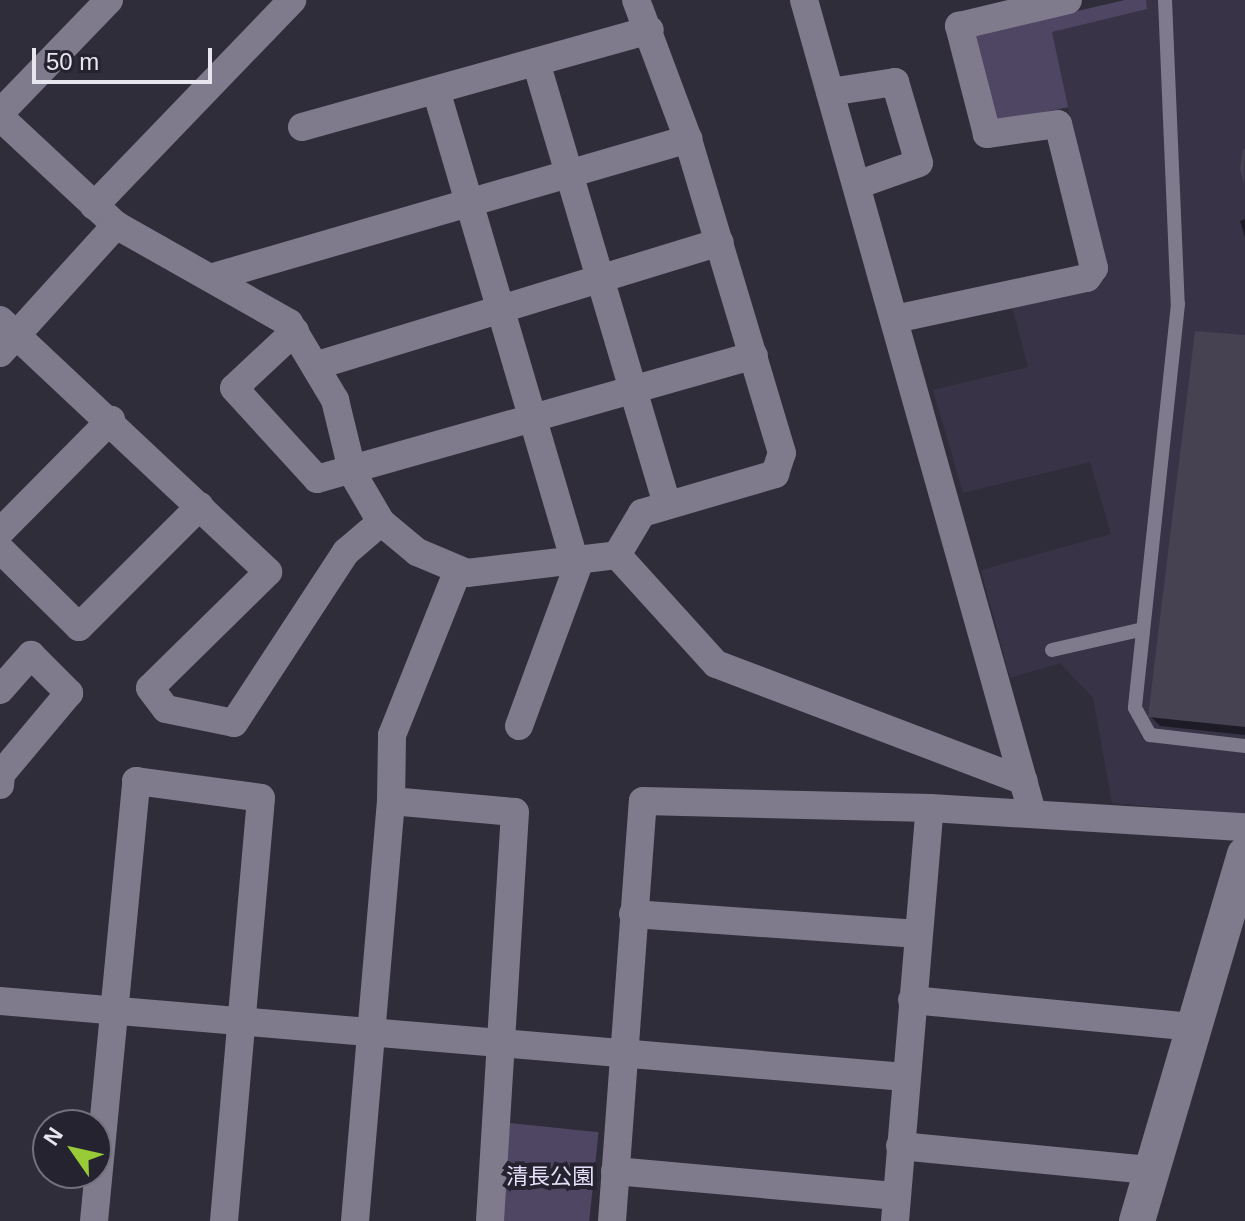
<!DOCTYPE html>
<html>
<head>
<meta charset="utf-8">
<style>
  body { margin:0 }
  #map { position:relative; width:1245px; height:1221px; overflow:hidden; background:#302d3b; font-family:Arial,"Noto Sans JP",sans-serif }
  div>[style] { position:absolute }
  .built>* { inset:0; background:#383347 }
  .green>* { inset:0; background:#4e4663; transform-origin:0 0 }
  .shadow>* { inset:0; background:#0007 }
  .building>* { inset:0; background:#464251 }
  .service>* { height:14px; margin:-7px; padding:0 7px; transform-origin:7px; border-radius:7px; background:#7f7b8c }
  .minor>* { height:28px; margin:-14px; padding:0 14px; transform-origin:14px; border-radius:14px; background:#7f7b8c }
  .tertiary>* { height:36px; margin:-18px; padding:0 18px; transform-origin:18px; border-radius:18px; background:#7f7b8c }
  span { translate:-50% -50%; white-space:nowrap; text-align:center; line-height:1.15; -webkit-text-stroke:8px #262331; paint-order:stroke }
  .park-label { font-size:22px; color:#e5dff7 }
  .north { position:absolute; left:32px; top:1109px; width:80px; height:80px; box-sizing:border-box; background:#262331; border:2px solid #73717d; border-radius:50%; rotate:304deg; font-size:22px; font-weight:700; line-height:32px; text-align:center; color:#e7e5ee }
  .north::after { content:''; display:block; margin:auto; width:28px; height:36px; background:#98cb37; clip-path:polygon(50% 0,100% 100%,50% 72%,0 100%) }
  .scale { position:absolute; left:32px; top:48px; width:180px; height:36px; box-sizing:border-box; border:4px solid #e7e5ee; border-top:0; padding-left:10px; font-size:24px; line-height:28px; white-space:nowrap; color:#e7e5ee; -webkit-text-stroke:6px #262331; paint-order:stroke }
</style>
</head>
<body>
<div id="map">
  <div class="built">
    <i style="clip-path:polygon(1125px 0,1245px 0,1245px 814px,1112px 803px,1093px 698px,1060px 663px,1010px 678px,981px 570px,1111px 534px,1090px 462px,963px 493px,933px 390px,1028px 367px,1011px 303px,1105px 280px,1068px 108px,989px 124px,970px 36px)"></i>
  </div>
  <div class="green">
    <i style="clip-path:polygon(1125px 0,1146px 0,1147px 9px,1052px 32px,1068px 107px,989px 124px,970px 36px)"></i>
    <i style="left:510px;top:1123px;width:89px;height:99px;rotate:6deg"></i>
  </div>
  <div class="shadow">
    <i style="clip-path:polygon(1245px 219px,1245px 237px,1240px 221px)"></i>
    <i style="clip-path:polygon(1245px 337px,1245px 735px,1160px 726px,1150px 716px)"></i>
  </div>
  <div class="building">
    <i style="clip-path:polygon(1243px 149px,1245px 149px,1244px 184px,1240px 168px)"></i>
    <i style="clip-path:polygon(1195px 331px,1245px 335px,1245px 727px,1148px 717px)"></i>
  </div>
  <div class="service">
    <i style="left:1165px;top:0;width:304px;rotate:87.6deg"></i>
    <i style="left:1178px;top:304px;width:406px;rotate:96.1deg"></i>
    <i style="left:1135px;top:708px;width:31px;rotate:61deg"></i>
    <i style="left:1150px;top:735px;width:96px;rotate:6.6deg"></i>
    <i style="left:1052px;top:650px;width:89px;rotate:-12.9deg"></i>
  </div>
  <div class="minor">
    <i style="left:804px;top:0;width:843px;rotate:74.32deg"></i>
    <i style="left:536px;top:62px;width:462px;rotate:73.5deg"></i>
    <i style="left:436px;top:90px;width:490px;rotate:73.6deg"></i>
    <i style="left:830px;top:92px;width:66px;rotate:-8.7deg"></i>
    <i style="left:895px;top:82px;width:84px;rotate:73.5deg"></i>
    <i style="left:919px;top:163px;width:66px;rotate:160.5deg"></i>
    <i style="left:0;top:113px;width:157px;rotate:-46deg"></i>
    <i style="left:0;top:117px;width:158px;rotate:43deg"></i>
    <i style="left:116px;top:225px;width:199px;rotate:29.5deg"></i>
    <i style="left:289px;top:323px;width:90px;rotate:59.1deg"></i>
    <i style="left:335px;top:400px;width:76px;rotate:76.3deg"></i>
    <i style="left:353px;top:474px;width:56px;rotate:59.7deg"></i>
    <i style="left:381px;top:522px;width:47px;rotate:39.8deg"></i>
    <i style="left:417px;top:552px;width:54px;rotate:22.8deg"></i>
    <i style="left:467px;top:573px;width:151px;rotate:-6.8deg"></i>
    <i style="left:302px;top:127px;width:361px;rotate:-15.6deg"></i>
    <i style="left:94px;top:206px;width:286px;rotate:-46.1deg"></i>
    <i style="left:217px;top:276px;width:491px;rotate:-16.2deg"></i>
    <i style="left:895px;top:319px;width:196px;rotate:-12.1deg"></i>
    <i style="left:1087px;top:278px;width:12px;rotate:-55deg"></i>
    <i style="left:1094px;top:268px;width:148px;rotate:-104deg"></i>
    <i style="left:1058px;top:124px;width:72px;rotate:172deg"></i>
    <i style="left:987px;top:134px;width:112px;rotate:-104.5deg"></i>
    <i style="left:959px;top:26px;width:112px;rotate:-13.4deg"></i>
    <i style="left:0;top:320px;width:368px;rotate:43.2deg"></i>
    <i style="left:268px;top:572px;width:165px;rotate:135.5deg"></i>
    <i style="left:150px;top:688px;width:26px;rotate:53deg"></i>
    <i style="left:166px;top:709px;width:69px;rotate:11.6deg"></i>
    <i style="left:234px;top:723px;width:204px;rotate:-56.8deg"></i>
    <i style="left:346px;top:552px;width:46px;rotate:-40.6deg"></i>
    <i style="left:295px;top:331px;width:83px;rotate:136.9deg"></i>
    <i style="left:234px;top:388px;width:123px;rotate:47.6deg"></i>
    <i style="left:317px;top:479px;width:454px;rotate:-15.8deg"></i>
    <i style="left:0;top:353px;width:173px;rotate:-47.8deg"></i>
    <i style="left:318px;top:365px;width:420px;rotate:-17deg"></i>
    <i style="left:0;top:532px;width:158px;rotate:-45.3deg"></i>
    <i style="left:0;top:549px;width:111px;rotate:44.6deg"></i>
    <i style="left:79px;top:627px;width:171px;rotate:-45deg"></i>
    <i style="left:617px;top:555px;width:49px;rotate:-59.2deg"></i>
    <i style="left:642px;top:513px;width:139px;rotate:-16.3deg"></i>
    <i style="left:775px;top:474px;width:22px;rotate:-72deg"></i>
    <i style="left:782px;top:453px;width:328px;rotate:-106.7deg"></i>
    <i style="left:688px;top:139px;width:148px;rotate:-110.5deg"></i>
    <i style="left:617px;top:555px;width:147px;rotate:47.8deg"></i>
    <i style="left:716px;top:664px;width:329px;rotate:20.8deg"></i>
    <i style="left:0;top:690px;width:47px;rotate:-48.5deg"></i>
    <i style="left:31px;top:655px;width:54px;rotate:45deg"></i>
    <i style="left:69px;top:693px;width:106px;rotate:130deg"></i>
    <i style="left:1px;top:774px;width:11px;rotate:95deg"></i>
    <i style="left:519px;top:726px;width:177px;rotate:-69.8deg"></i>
    <i style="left:391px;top:801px;width:66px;rotate:-89.1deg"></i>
    <i style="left:392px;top:735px;width:178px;rotate:-68.2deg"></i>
    <i style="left:633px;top:914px;width:286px;rotate:4deg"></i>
    <i style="left:912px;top:1000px;width:281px;rotate:5.5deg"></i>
    <i style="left:0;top:1001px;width:908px;rotate:4.8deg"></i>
    <i style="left:900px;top:1146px;width:250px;rotate:5.5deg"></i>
    <i style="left:615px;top:1171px;width:283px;rotate:5.1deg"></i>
    <i style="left:94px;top:1221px;width:442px;rotate:-84.5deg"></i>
    <i style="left:136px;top:781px;width:126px;rotate:7.7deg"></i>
    <i style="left:261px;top:798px;width:425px;rotate:95deg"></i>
    <i style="left:355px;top:1221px;width:422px;rotate:-85.1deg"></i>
    <i style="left:391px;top:801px;width:124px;rotate:5.1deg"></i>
    <i style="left:515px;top:812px;width:410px;rotate:93.5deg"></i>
    <i style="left:612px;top:1221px;width:421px;rotate:-85.8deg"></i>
    <i style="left:643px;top:801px;width:287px;rotate:1.4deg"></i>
    <i style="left:930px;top:808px;width:316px;rotate:3.5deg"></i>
    <i style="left:895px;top:1221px;width:414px;rotate:-85.2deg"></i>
  </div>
  <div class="tertiary">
    <i style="left:1137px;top:1221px;width:382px;rotate:-73.6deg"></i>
  </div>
  <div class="park-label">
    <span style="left:550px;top:1177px">清長公園</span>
  </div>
  <div class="north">N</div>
  <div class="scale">50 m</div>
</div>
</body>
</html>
